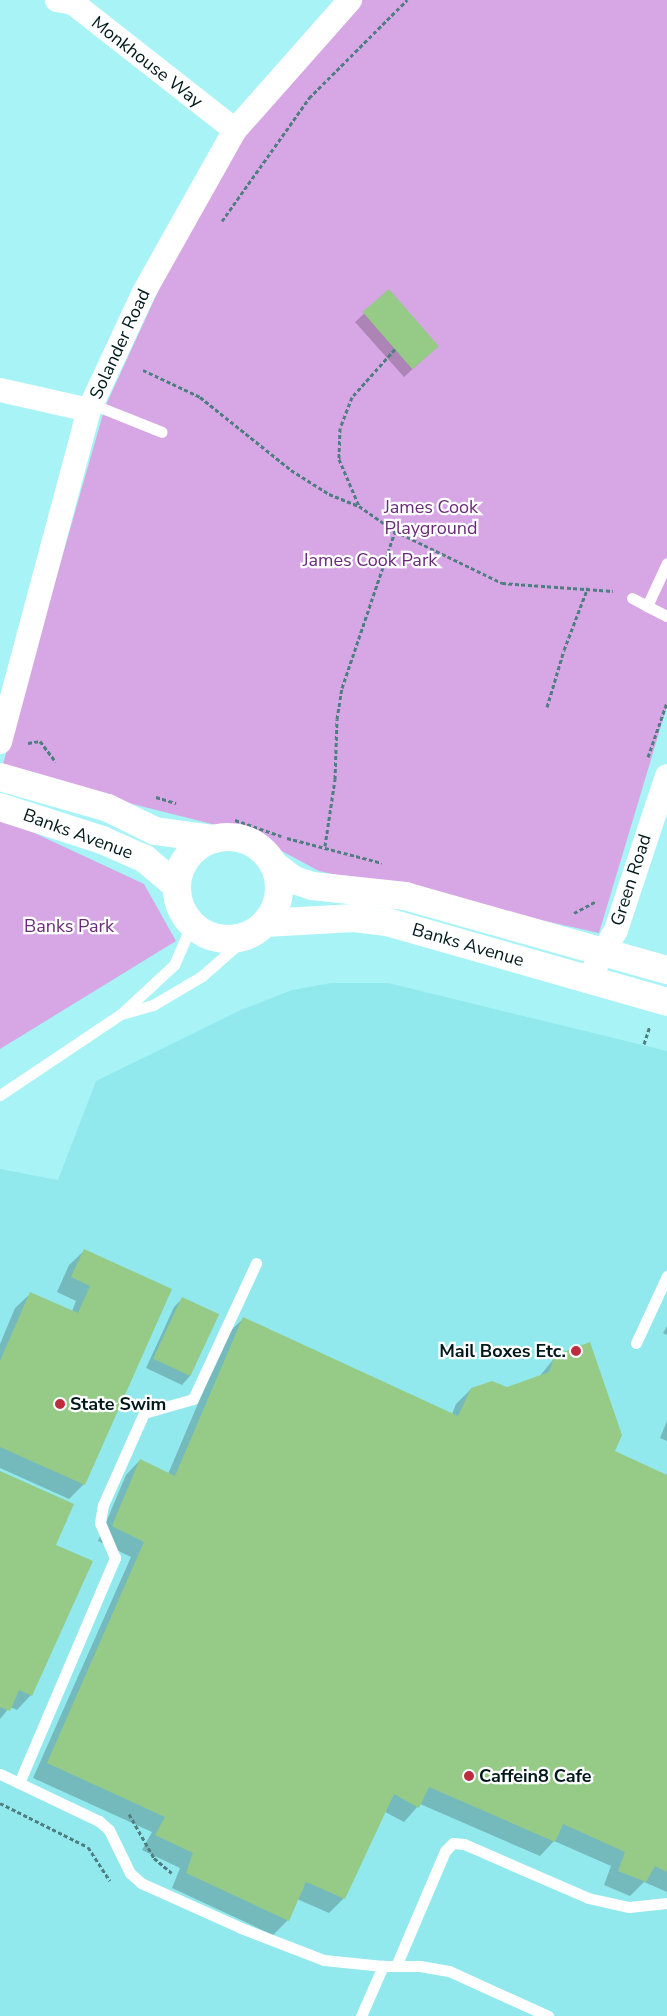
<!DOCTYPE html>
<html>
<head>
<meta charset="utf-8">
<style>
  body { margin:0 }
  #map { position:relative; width:667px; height:2016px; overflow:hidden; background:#a8f3f6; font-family:"Nunito Sans",sans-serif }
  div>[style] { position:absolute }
  .built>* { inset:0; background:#92e9ed }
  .green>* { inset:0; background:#d7a6e4 }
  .shadow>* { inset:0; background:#0003 }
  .building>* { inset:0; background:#96cb87; transform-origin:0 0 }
  .path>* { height:3px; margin-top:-1.5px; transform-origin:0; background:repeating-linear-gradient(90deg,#4e7e80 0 4px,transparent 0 6.5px) }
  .lane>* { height:11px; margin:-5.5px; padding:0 5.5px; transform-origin:5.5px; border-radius:5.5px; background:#fff }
  .street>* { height:24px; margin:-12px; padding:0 12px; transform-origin:12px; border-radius:12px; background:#fff }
  .secondary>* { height:28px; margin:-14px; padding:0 14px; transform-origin:14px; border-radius:14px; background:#fff }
  .secondary>.ring { margin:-14px; padding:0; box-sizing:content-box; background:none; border:28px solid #fff; border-radius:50% }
  .dots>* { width:14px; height:14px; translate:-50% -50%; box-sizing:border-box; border:2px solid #fff; border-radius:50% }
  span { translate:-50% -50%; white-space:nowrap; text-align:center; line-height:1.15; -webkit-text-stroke:4.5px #fff; paint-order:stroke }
  .street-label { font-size:18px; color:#00191a }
  .park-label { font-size:18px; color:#692a79 }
  .poi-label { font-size:18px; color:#00191a; font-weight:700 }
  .right { translate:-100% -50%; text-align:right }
  .left { translate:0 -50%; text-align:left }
</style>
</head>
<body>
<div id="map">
  <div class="built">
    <i style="clip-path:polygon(331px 983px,388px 983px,667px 1051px,667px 2016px,0 2016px,0 1169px,58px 1180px,96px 1081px,241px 1010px,292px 990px)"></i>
  </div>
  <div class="green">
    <i style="clip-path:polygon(350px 0,667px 0,667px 706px,599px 933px,319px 871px,248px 833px,1px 771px,105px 407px,224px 148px)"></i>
    <i style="clip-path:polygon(0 817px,144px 884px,176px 941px,0 1049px)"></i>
  </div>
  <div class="shadow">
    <i style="clip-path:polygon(389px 291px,429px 354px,404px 377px,355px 322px)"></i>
    <i style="clip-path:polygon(84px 1251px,170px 1290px,84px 1484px,69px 1499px,0 1468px,0 1344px,15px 1308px,30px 1294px,72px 1311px,76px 1301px,57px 1292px,69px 1265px)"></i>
    <i style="clip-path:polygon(182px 1299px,218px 1314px,190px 1376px,182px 1385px,146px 1368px,174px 1307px)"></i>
    <i style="clip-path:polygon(243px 1319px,452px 1414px,456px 1404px,471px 1389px,507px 1388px,539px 1377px,556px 1356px,614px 1452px,666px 1476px,667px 1473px,667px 1892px,644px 1882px,630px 1896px,604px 1885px,611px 1866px,554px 1841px,540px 1856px,420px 1804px,404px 1822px,385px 1812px,344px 1898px,329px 1913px,297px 1899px,288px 1920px,273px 1935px,172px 1888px,180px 1868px,142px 1850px,152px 1832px,33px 1778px,131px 1557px,98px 1541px,126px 1475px,140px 1460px,168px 1474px,228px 1333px)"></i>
    <i style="clip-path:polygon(667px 1326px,667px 1335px,663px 1333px)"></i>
    <i style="clip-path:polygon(667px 1421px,667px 1441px,660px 1438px)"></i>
    <i style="clip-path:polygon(0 1472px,54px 1546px,31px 1695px,17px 1710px,10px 1707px,0 1719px)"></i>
  </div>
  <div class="building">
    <i style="left:389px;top:289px;width:76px;height:35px;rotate:49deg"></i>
    <i style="clip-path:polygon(84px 1249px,172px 1289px,85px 1485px,0 1447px,0 1361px,30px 1292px,78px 1313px,90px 1286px,71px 1277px)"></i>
    <i style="left:182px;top:1297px;width:41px;height:68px;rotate:25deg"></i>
    <i style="clip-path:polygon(243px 1317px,458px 1416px,471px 1388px,492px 1381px,507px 1387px,549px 1372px,555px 1355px,590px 1342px,622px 1435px,615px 1451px,667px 1475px,667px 1872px,655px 1866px,646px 1882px,618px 1871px,625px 1852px,563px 1824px,555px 1842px,429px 1787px,419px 1808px,394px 1794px,345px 1899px,306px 1882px,289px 1921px,186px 1873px,193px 1853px,155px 1835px,165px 1817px,47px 1763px,144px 1542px,112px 1526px,140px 1459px,175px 1476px)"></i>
    <i style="clip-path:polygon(0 1471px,74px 1504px,56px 1545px,93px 1561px,32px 1696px,19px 1690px,10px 1711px,0 1707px)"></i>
  </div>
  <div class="path">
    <i style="left:222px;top:221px;width:151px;rotate:-54.7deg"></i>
    <i style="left:309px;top:98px;width:139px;rotate:-45deg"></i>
    <i style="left:395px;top:349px;width:64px;rotate:131.9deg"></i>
    <i style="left:352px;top:397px;width:33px;rotate:111deg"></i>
    <i style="left:340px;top:428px;width:31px;rotate:92deg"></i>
    <i style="left:339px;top:459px;width:51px;rotate:66.9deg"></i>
    <i style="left:359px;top:506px;width:44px;rotate:34.8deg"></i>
    <i style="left:395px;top:531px;width:119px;rotate:25.9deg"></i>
    <i style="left:502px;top:583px;width:111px;rotate:4.1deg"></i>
    <i style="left:143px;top:370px;width:63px;rotate:25.3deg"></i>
    <i style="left:200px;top:397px;width:117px;rotate:38.7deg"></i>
    <i style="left:291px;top:470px;width:45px;rotate:32.3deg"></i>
    <i style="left:329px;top:494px;width:32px;rotate:22deg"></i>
    <i style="left:547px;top:707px;width:59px;rotate:-73.4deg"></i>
    <i style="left:564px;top:650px;width:67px;rotate:-69.1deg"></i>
    <i style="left:28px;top:743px;width:12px;rotate:-9deg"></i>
    <i style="left:40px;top:741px;width:26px;rotate:53deg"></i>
    <i style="left:648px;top:757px;width:58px;rotate:-70.9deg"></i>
    <i style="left:156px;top:797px;width:21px;rotate:17deg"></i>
    <i style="left:235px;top:820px;width:49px;rotate:19.2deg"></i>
    <i style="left:287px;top:838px;width:98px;rotate:14.7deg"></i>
    <i style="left:325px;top:846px;width:68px;rotate:-81.5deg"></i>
    <i style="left:335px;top:779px;width:60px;rotate:-88.1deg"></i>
    <i style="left:337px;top:719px;width:31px;rotate:-81deg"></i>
    <i style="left:342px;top:688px;width:166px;rotate:-71.3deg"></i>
    <i style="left:574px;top:913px;width:26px;rotate:-28deg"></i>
    <i style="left:644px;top:1044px;width:19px;rotate:-72deg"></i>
    <i style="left:0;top:1803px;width:98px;rotate:26.6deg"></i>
    <i style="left:88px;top:1847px;width:40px;rotate:57.1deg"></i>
    <i style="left:129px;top:1814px;width:51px;rotate:60.4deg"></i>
    <i style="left:154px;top:1858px;width:23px;rotate:40deg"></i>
  </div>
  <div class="lane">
    <i style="left:92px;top:404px;width:75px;rotate:21.8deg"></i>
    <i style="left:632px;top:598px;width:17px;rotate:28deg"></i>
    <i style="left:647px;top:606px;width:47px;rotate:-65.1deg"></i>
    <i style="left:647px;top:606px;width:22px;rotate:27deg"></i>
    <i style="left:125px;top:1013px;width:29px;rotate:-16deg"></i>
    <i style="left:153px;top:1005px;width:57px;rotate:-30.6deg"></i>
    <i style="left:202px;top:976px;width:67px;rotate:-41.3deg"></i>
    <i style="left:0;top:1095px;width:146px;rotate:-33.8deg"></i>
    <i style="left:121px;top:1014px;width:72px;rotate:-42.8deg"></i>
    <i style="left:174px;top:965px;width:45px;rotate:-66.3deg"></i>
    <i style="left:636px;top:1343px;width:74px;rotate:-65.2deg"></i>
    <i style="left:0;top:1774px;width:110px;rotate:25.4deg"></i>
    <i style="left:99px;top:1821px;width:13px;rotate:42deg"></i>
    <i style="left:109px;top:1830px;width:48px;rotate:64deg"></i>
    <i style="left:130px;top:1873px;width:15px;rotate:42deg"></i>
    <i style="left:141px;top:1883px;width:110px;rotate:24.2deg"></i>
    <i style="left:241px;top:1928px;width:89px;rotate:21.1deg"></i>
    <i style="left:324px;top:1960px;width:59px;rotate:5.8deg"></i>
    <i style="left:383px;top:1966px;width:37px"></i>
    <i style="left:420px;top:1966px;width:29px;rotate:10deg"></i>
    <i style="left:449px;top:1971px;width:109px;rotate:24.4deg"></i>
    <i style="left:19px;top:1783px;width:245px;rotate:-66.9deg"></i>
    <i style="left:115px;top:1558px;width:38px;rotate:-113deg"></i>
    <i style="left:100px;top:1523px;width:18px;rotate:-81deg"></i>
    <i style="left:103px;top:1505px;width:101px;rotate:-66deg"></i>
    <i style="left:144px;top:1413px;width:51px;rotate:-15.9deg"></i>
    <i style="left:193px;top:1399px;width:150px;rotate:-65.1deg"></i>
    <i style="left:396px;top:1966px;width:125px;rotate:-66.9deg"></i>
    <i style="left:445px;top:1851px;width:11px;rotate:-45deg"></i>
    <i style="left:453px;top:1843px;width:11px;rotate:5deg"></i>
    <i style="left:464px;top:1844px;width:135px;rotate:23.5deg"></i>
    <i style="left:588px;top:1898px;width:42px;rotate:12.4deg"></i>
    <i style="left:629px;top:1907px;width:38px;rotate:-6deg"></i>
    <i style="left:361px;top:2016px;width:55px;rotate:-66.3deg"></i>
  </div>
  <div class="street">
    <i style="left:57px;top:0;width:16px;rotate:11deg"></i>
    <i style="left:73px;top:3px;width:206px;rotate:38.1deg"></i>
    <i style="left:0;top:390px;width:91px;rotate:12.7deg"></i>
    <i style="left:0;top:742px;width:344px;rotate:-75deg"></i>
    <i style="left:89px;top:410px;width:130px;rotate:-65deg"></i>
    <i style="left:144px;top:292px;width:186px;rotate:-60.7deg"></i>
    <i style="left:235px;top:130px;width:174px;rotate:-48.5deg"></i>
    <i style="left:587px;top:981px;width:59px;rotate:-60.4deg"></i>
    <i style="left:616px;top:930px;width:162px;rotate:-71.7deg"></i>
  </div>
  <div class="secondary">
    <i style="left:0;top:777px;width:112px;rotate:16deg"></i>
    <i style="left:108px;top:808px;width:52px;rotate:26.1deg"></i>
    <i style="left:155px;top:831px;width:60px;rotate:7.7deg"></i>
    <i style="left:0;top:807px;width:107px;rotate:17.9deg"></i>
    <i style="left:102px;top:840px;width:47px;rotate:23.8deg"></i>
    <i style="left:145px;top:859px;width:42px;rotate:40.2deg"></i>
    <i class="ring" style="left:177px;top:837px;width:74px;height:74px"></i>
    <i style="left:274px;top:865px;width:25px;rotate:37deg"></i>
    <i style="left:294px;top:880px;width:19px;rotate:18deg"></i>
    <i style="left:312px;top:886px;width:94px;rotate:6.1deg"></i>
    <i style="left:405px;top:896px;width:272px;rotate:15.8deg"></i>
    <i style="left:265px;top:923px;width:89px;rotate:-3.2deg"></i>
    <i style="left:354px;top:918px;width:33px;rotate:7deg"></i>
    <i style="left:387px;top:922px;width:291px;rotate:15.9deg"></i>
  </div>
  <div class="dots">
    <i style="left:576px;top:1351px;background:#bd2c3f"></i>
    <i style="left:60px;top:1404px;background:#bd2c3f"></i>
    <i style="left:469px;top:1776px;background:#bd2c3f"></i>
  </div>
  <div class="street-label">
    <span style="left:147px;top:62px;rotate:38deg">Monkhouse Way</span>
    <span style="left:120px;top:344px;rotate:-65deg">Solander Road</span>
    <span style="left:78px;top:834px;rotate:20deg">Banks Avenue</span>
    <span style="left:631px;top:880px;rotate:-72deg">Green Road</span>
    <span style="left:468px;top:945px;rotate:16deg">Banks Avenue</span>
  </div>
  <div class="park-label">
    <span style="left:431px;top:518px">James Cook<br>Playground</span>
    <span style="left:370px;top:560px">James Cook Park</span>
    <span style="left:69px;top:926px">Banks Park</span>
  </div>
  <div class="poi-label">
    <span class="right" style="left:566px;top:1351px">Mail Boxes Etc.</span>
    <span class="left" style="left:70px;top:1404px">State Swim</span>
    <span class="left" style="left:479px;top:1776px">Caffein8 Cafe</span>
  </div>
</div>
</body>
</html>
